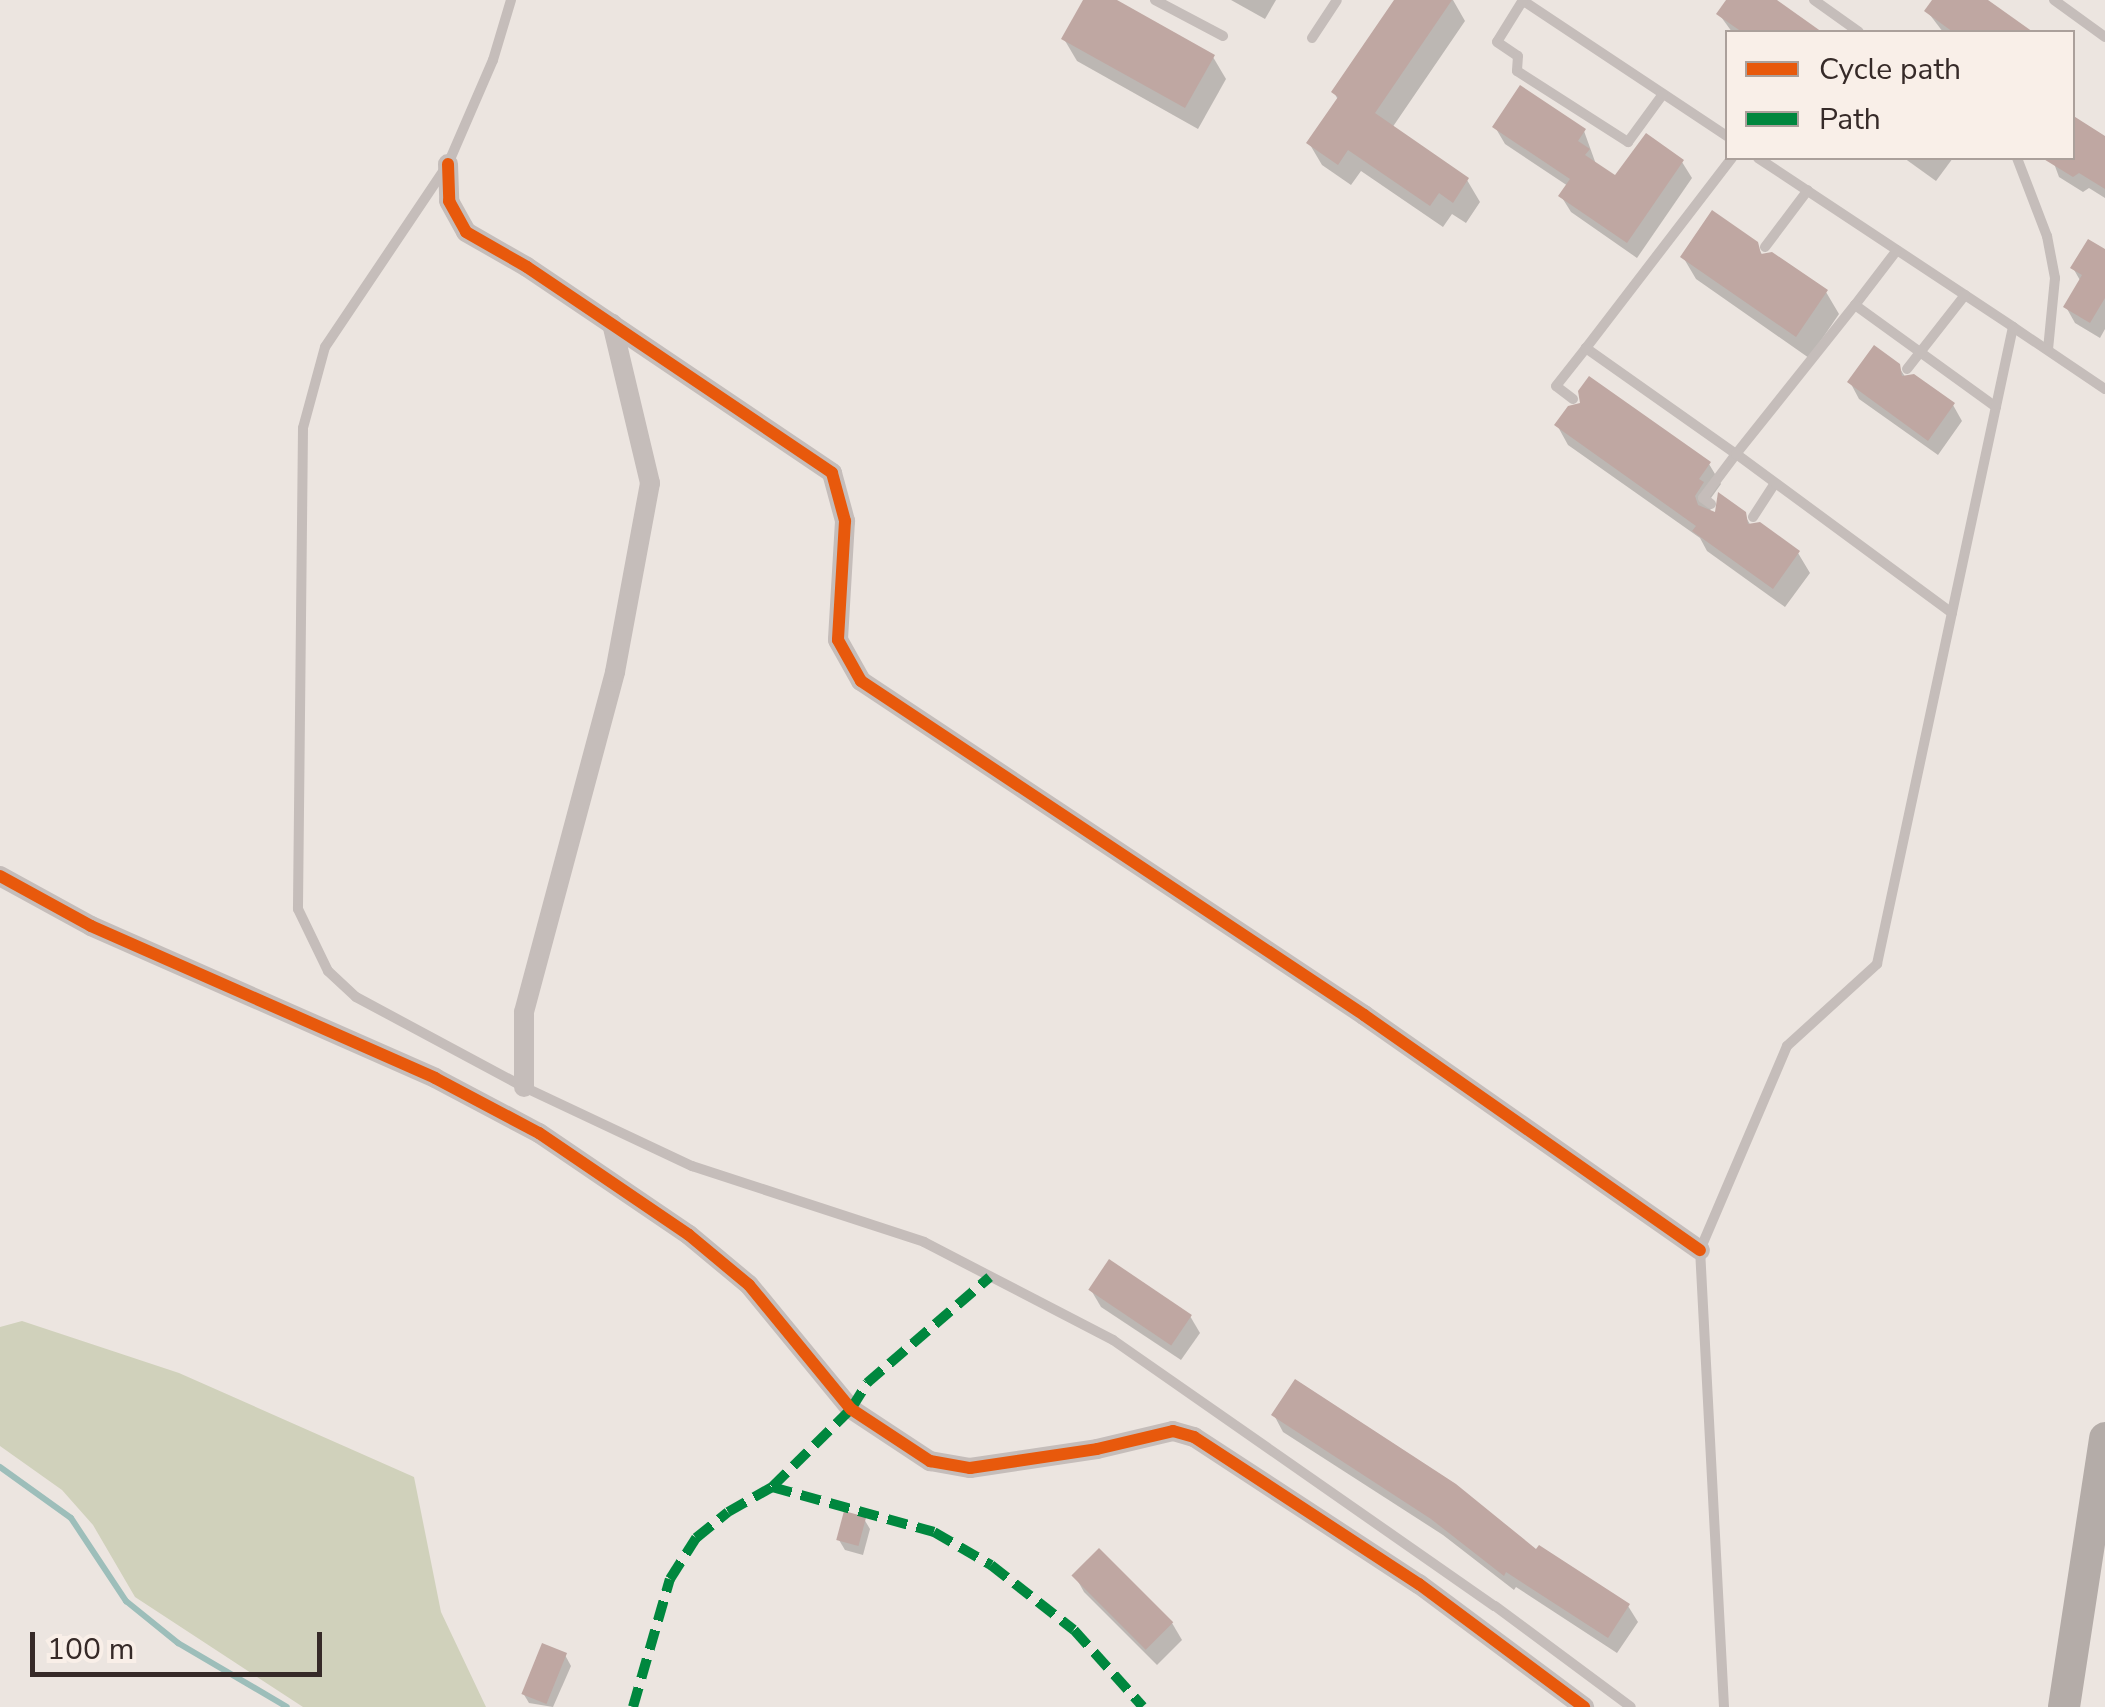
<!DOCTYPE html>
<html>
<head>
<meta charset="utf-8">
<style>
  body { margin:0 }
  #map { position:relative; width:2105px; height:1707px; overflow:hidden; background:#ece5e0; font-family:"Nunito Sans",sans-serif }
  div>[style] { position:absolute }
  .green>* { inset:0; background:#d0d1bb }
  .shadow>* { inset:0; background:#0003 }
  .stream>* { height:6px; margin:-3px; padding:0 3px; transform-origin:3px; border-radius:3px; background:#9dbeba }
  .building>* { inset:0; background:#bfa7a2; transform-origin:0 0 }
  .service>* { height:10px; margin:-5px; padding:0 5px; transform-origin:5px; border-radius:5px; background:#c5bdba }
  .minor>* { height:20px; margin:-10px; padding:0 10px; transform-origin:10px; border-radius:10px; background:#c5bdba }
  .primary>* { height:32px; margin:-16px; padding:0 16px; transform-origin:16px; border-radius:16px; background:#b4aca8 }
  .quiet>* { height:10px; margin-top:-5px; transform-origin:0; background:repeating-linear-gradient(90deg,#00873e 0 20px,transparent 0 30px) }
  .cycleway>* { height:12px; margin:-6px; padding:0 6px; transform-origin:6px; border-radius:6px; background:#e8590c }
  span { translate:-50% -50%; white-space:nowrap; text-align:center; line-height:1.15; -webkit-text-stroke:10px #f9efe8; paint-order:stroke }
  .legend { position:absolute; left:1725px; top:30px; width:350px; height:130px; box-sizing:border-box; background:#f9efe8; border:2px solid #aba09b; margin:0; padding:12px 18px; list-style:none; font-size:30px; color:#362a28 }
  .legend li { display:flex; align-items:center; gap:20px; height:50px }
  .legend b { width:50px; border:2px solid #aba09b }
  .scale { position:absolute; left:30px; top:1632px; width:292px; height:45px; box-sizing:border-box; border:5px solid #362a28; border-top:0; padding-left:12px; font-size:30px; line-height:35px; white-space:nowrap; color:#362a28; -webkit-text-stroke:8px #f9efe8; paint-order:stroke }
</style>
</head>
<body>
<div id="map">
  <div class="green">
    <i style="clip-path:polygon(22px 1321px,179px 1373px,414px 1477px,441px 1612px,486px 1707px,303px 1707px,135px 1597px,93px 1525px,62px 1490px,0 1446px,0 1327px)"></i>
  </div>
  <div class="shadow">
    <i style="clip-path:polygon(1086px 0,1112px 0,1213px 57px,1226px 79px,1198px 129px,1077px 61px,1064px 39px)"></i>
    <i style="clip-path:polygon(1231px 0,1276px 0,1265px 19px)"></i>
    <i style="clip-path:polygon(1397px 0,1453px 0,1465px 21px,1392px 128px,1467px 180px,1480px 202px,1466px 223px,1452px 214px,1443px 227px,1361px 171px,1351px 185px,1322px 165px,1309px 143px,1338px 100px,1334px 92px)"></i>
    <i style="clip-path:polygon(1729px 0,1772px 0,1818px 32px,1732px 32px,1719px 14px)"></i>
    <i style="clip-path:polygon(1935px 0,1983px 0,2029px 32px,1943px 32px,1927px 11px)"></i>
    <i style="clip-path:polygon(1495px 127px,1584px 131px,1597px 167px,1615px 179px,1682px 162px,1692px 178px,1637px 258px,1571px 212px,1561px 196px,1568px 186px,1505px 144px)"></i>
    <i style="clip-path:polygon(2105px 139px,2105px 198px,2089px 188px,2083px 192px,2059px 177px,2052px 158px,2072px 158px)"></i>
    <i style="clip-path:polygon(1904px 158px,1953px 158px,1936px 181px)"></i>
    <i style="clip-path:polygon(1756px 244px,1763px 256px,1826px 292px,1839px 314px,1809px 358px,1696px 279px,1683px 257px)"></i>
    <i style="clip-path:polygon(2105px 252px,2105px 329px,2100px 338px,2075px 323px,2066px 307px,2081px 282px,2073px 268px)"></i>
    <i style="clip-path:polygon(1898px 366px,1906px 378px,1953px 405px,1962px 421px,1938px 455px,1859px 399px,1850px 382px)"></i>
    <i style="clip-path:polygon(1557px 425px,1709px 464px,1721px 484px,1711px 498px,1714px 504px,1709px 512px,1744px 514px,1751px 526px,1798px 553px,1810px 573px,1785px 607px,1707px 551px,1700px 538px,1568px 445px)"></i>
    <i style="clip-path:polygon(1091px 1290px,1190px 1316px,1200px 1333px,1181px 1360px,1101px 1307px)"></i>
    <i style="clip-path:polygon(1274px 1415px,1537px 1553px,1628px 1606px,1638px 1622px,1617px 1653px,1516px 1587px,1514px 1590px,1443px 1535px,1283px 1432px)"></i>
    <i style="clip-path:polygon(864px 1519px,870px 1529px,863px 1555px,845px 1550px,839px 1540px)"></i>
    <i style="clip-path:polygon(1075px 1576px,1172px 1623px,1182px 1640px,1157px 1665px,1084px 1592px)"></i>
    <i style="clip-path:polygon(565px 1655px,571px 1666px,553px 1707px,529px 1703px,523px 1693px)"></i>
  </div>
  <div class="stream">
    <i style="left:0;top:1467px;width:87px;rotate:35.7deg"></i>
    <i style="left:71px;top:1518px;width:100px;rotate:56.5deg"></i>
    <i style="left:126px;top:1601px;width:67px;rotate:38.9deg"></i>
    <i style="left:178px;top:1643px;width:126px;rotate:30.4deg"></i>
  </div>
  <div class="building">
    <i style="clip-path:polygon(1083px 0,1117px 0,1215px 55px,1185px 108px,1061px 39px)"></i>
    <i style="clip-path:polygon(1394px 0,1452px 0,1375px 113px,1469px 178px,1453px 203px,1439px 193px,1430px 206px,1348px 150px,1338px 165px,1306px 143px,1338px 97px,1331px 92px)"></i>
    <i style="clip-path:polygon(1726px 0,1777px 0,1822px 32px,1742px 32px,1716px 14px)"></i>
    <i style="clip-path:polygon(1932px 0,1988px 0,2033px 32px,1953px 32px,1924px 11px)"></i>
    <i style="clip-path:polygon(1520px 85px,1586px 129px,1578px 141px,1590px 149px,1585px 155px,1615px 175px,1646px 133px,1684px 160px,1627px 243px,1558px 196px,1570px 179px,1492px 127px)"></i>
    <i style="clip-path:polygon(2072px 115px,2105px 136px,2105px 189px,2079px 173px,2073px 177px,2042px 158px,2072px 158px)"></i>
    <i style="clip-path:polygon(1712px 210px,1758px 242px,1761px 254px,1772px 252px,1828px 290px,1796px 337px,1680px 257px)"></i>
    <i style="clip-path:polygon(2088px 239px,2105px 249px,2105px 298px,2090px 323px,2063px 307px,2082px 275px,2070px 268px)"></i>
    <i style="clip-path:polygon(1874px 345px,1900px 364px,1902px 376px,1914px 374px,1955px 403px,1928px 441px,1847px 382px)"></i>
    <i style="clip-path:polygon(1589px 376px,1711px 462px,1699px 479px,1704px 482px,1695px 496px,1698px 505px,1715px 512px,1718px 492px,1746px 512px,1748px 524px,1760px 522px,1800px 551px,1773px 589px,1692px 531px,1696px 526px,1554px 425px,1568px 406px,1580px 403px,1578px 391px)"></i>
    <i style="left:1109px;top:1259px;width:100px;height:37px;rotate:34deg"></i>
    <i style="clip-path:polygon(1295px 1379px,1456px 1484px,1536px 1549px,1539px 1545px,1630px 1604px,1608px 1638px,1506px 1572px,1504px 1576px,1431px 1519px,1271px 1415px)"></i>
    <i style="left:844px;top:1511px;width:23px;height:30px;rotate:15deg"></i>
    <i style="left:1099px;top:1548px;width:105px;height:39px;rotate:45deg"></i>
    <i style="left:542px;top:1643px;width:27px;height:55px;rotate:22deg"></i>
  </div>
  <div class="service">
    <i style="left:511px;top:0;width:63px;rotate:106.7deg"></i>
    <i style="left:493px;top:60px;width:113px;rotate:113.4deg"></i>
    <i style="left:448px;top:164px;width:220px;rotate:123.9deg"></i>
    <i style="left:325px;top:347px;width:84px;rotate:105.2deg"></i>
    <i style="left:303px;top:428px;width:481px;rotate:90.6deg"></i>
    <i style="left:298px;top:909px;width:69px;rotate:64.2deg"></i>
    <i style="left:328px;top:971px;width:38px;rotate:43deg"></i>
    <i style="left:356px;top:997px;width:191px;rotate:28.2deg"></i>
    <i style="left:524px;top:1087px;width:186px;rotate:25.2deg"></i>
    <i style="left:692px;top:1166px;width:244px;rotate:18.1deg"></i>
    <i style="left:924px;top:1242px;width:213px;rotate:27.4deg"></i>
    <i style="left:1113px;top:1340px;width:465px;rotate:34.9deg"></i>
    <i style="left:1495px;top:1606px;width:169px;rotate:36.6deg"></i>
    <i style="left:1155px;top:0;width:77px;rotate:27.9deg"></i>
    <i style="left:1522px;top:0;width:247px;rotate:33.6deg"></i>
    <i style="left:1523px;top:0;width:49px;rotate:121.8deg"></i>
    <i style="left:1497px;top:42px;width:25px;rotate:34deg"></i>
    <i style="left:1518px;top:56px;width:15px;rotate:94deg"></i>
    <i style="left:1517px;top:71px;width:132px;rotate:32.6deg"></i>
    <i style="left:1628px;top:142px;width:59px;rotate:-53.9deg"></i>
    <i style="left:1814px;top:0;width:55px;rotate:35.4deg"></i>
    <i style="left:2054px;top:0;width:63px;rotate:36deg"></i>
    <i style="left:1312px;top:38px;width:45px;rotate:-56.7deg"></i>
    <i style="left:1758px;top:158px;width:306px;rotate:33.5deg"></i>
    <i style="left:2017px;top:158px;width:84px;rotate:69deg"></i>
    <i style="left:2047px;top:236px;width:43px;rotate:79.2deg"></i>
    <i style="left:2055px;top:278px;width:72px;rotate:95.6deg"></i>
    <i style="left:1765px;top:247px;width:71px;rotate:-53deg"></i>
    <i style="left:1855px;top:305px;width:69px;rotate:-52.6deg"></i>
    <i style="left:1907px;top:369px;width:94px;rotate:-51.9deg"></i>
    <i style="left:1573px;top:399px;width:21px;rotate:-143deg"></i>
    <i style="left:1556px;top:386px;width:48px;rotate:-51.7deg"></i>
    <i style="left:1711px;top:504px;width:10px;rotate:-143deg"></i>
    <i style="left:1703px;top:498px;width:55px;rotate:-53.1deg"></i>
    <i style="left:1736px;top:454px;width:184px;rotate:-144.8deg"></i>
    <i style="left:1586px;top:348px;width:240px;rotate:-52.5deg"></i>
    <i style="left:1753px;top:517px;width:40px;rotate:-57.1deg"></i>
    <i style="left:1952px;top:613px;width:268px;rotate:-143.6deg"></i>
    <i style="left:1736px;top:454px;width:191px;rotate:-51.4deg"></i>
    <i style="left:1855px;top:305px;width:174px;rotate:35.9deg"></i>
    <i style="left:1724px;top:1707px;width:458px;rotate:-93deg"></i>
    <i style="left:1700px;top:1250px;width:222px;rotate:-66.9deg"></i>
    <i style="left:1787px;top:1046px;width:122px;rotate:-42.3deg"></i>
    <i style="left:1877px;top:964px;width:651px;rotate:-77.95deg"></i>
    <i style="left:2013px;top:327px;width:111px;rotate:34deg"></i>
  </div>
  <div class="minor">
    <i style="left:448px;top:164px;width:37px;rotate:88deg"></i>
    <i style="left:449px;top:201px;width:35px;rotate:61deg"></i>
    <i style="left:466px;top:232px;width:70px;rotate:29.8deg"></i>
    <i style="left:527px;top:267px;width:368px;rotate:34deg"></i>
    <i style="left:832px;top:473px;width:50px;rotate:74.8deg"></i>
    <i style="left:845px;top:521px;width:119px;rotate:93.4deg"></i>
    <i style="left:838px;top:640px;width:47px;rotate:60.7deg"></i>
    <i style="left:861px;top:681px;width:604px;rotate:33.58deg"></i>
    <i style="left:1364px;top:1015px;width:410px;rotate:35deg"></i>
    <i style="left:0;top:876px;width:104px;rotate:28.8deg"></i>
    <i style="left:91px;top:926px;width:376px;rotate:23.8deg"></i>
    <i style="left:435px;top:1078px;width:118px;rotate:27.9deg"></i>
    <i style="left:539px;top:1133px;width:181px;rotate:34.2deg"></i>
    <i style="left:689px;top:1235px;width:78px;rotate:39.8deg"></i>
    <i style="left:749px;top:1285px;width:161px;rotate:50.6deg"></i>
    <i style="left:851px;top:1409px;width:95px;rotate:33.4deg"></i>
    <i style="left:930px;top:1461px;width:41px;rotate:9.9deg"></i>
    <i style="left:970px;top:1468px;width:128px;rotate:-8.5deg"></i>
    <i style="left:1097px;top:1449px;width:78px;rotate:-13.3deg"></i>
    <i style="left:1173px;top:1431px;width:22px;rotate:16deg"></i>
    <i style="left:1194px;top:1437px;width:269px;rotate:33.2deg"></i>
    <i style="left:1419px;top:1584px;width:206px;rotate:36.7deg"></i>
    <i style="left:524px;top:1087px;width:75px;rotate:-90deg"></i>
    <i style="left:524px;top:1012px;width:352px;rotate:-75deg"></i>
    <i style="left:615px;top:672px;width:192px;rotate:-79.5deg"></i>
    <i style="left:650px;top:483px;width:164px;rotate:-103.4deg"></i>
  </div>
  <div class="primary">
    <i style="left:2064px;top:1707px;width:272px;rotate:-81.3deg"></i>
  </div>
  <div class="quiet">
    <i style="left:772px;top:1487px;width:168px;rotate:15.5deg"></i>
    <i style="left:934px;top:1532px;width:66px;rotate:30.1deg"></i>
    <i style="left:991px;top:1565px;width:105px;rotate:38.1deg"></i>
    <i style="left:1074px;top:1630px;width:103px;rotate:48.1deg"></i>
    <i style="left:633px;top:1707px;width:133px;rotate:-73.9deg"></i>
    <i style="left:670px;top:1579px;width:49px;rotate:-57.6deg"></i>
    <i style="left:696px;top:1538px;width:41px;rotate:-39.1deg"></i>
    <i style="left:728px;top:1512px;width:51px;rotate:-29.6deg"></i>
    <i style="left:772px;top:1487px;width:111px;rotate:-44.6deg"></i>
    <i style="left:851px;top:1409px;width:31px;rotate:-58deg"></i>
    <i style="left:867px;top:1383px;width:162px;rotate:-40.8deg"></i>
  </div>
  <div class="cycleway">
    <i style="left:448px;top:164px;width:37px;rotate:88deg"></i>
    <i style="left:449px;top:201px;width:35px;rotate:61deg"></i>
    <i style="left:466px;top:232px;width:70px;rotate:29.8deg"></i>
    <i style="left:527px;top:267px;width:368px;rotate:34deg"></i>
    <i style="left:832px;top:473px;width:50px;rotate:74.8deg"></i>
    <i style="left:845px;top:521px;width:119px;rotate:93.4deg"></i>
    <i style="left:838px;top:640px;width:47px;rotate:60.7deg"></i>
    <i style="left:861px;top:681px;width:604px;rotate:33.58deg"></i>
    <i style="left:1364px;top:1015px;width:410px;rotate:35deg"></i>
    <i style="left:0;top:876px;width:104px;rotate:28.8deg"></i>
    <i style="left:91px;top:926px;width:376px;rotate:23.8deg"></i>
    <i style="left:435px;top:1078px;width:118px;rotate:27.9deg"></i>
    <i style="left:539px;top:1133px;width:181px;rotate:34.2deg"></i>
    <i style="left:689px;top:1235px;width:78px;rotate:39.8deg"></i>
    <i style="left:749px;top:1285px;width:161px;rotate:50.6deg"></i>
    <i style="left:851px;top:1409px;width:95px;rotate:33.4deg"></i>
    <i style="left:930px;top:1461px;width:41px;rotate:9.9deg"></i>
    <i style="left:970px;top:1468px;width:128px;rotate:-8.5deg"></i>
    <i style="left:1097px;top:1449px;width:78px;rotate:-13.3deg"></i>
    <i style="left:1173px;top:1431px;width:22px;rotate:16deg"></i>
    <i style="left:1194px;top:1437px;width:269px;rotate:33.2deg"></i>
    <i style="left:1419px;top:1584px;width:206px;rotate:36.7deg"></i>
  </div>
  <ul class="legend">
  <li><b style="height:12px;background:#e8590c"></b>Cycle path</li>
  <li><b style="height:12px;background:#00873e"></b>Path</li>
  </ul>
  <div class="scale">100 m</div>
</div>
</body>
</html>
